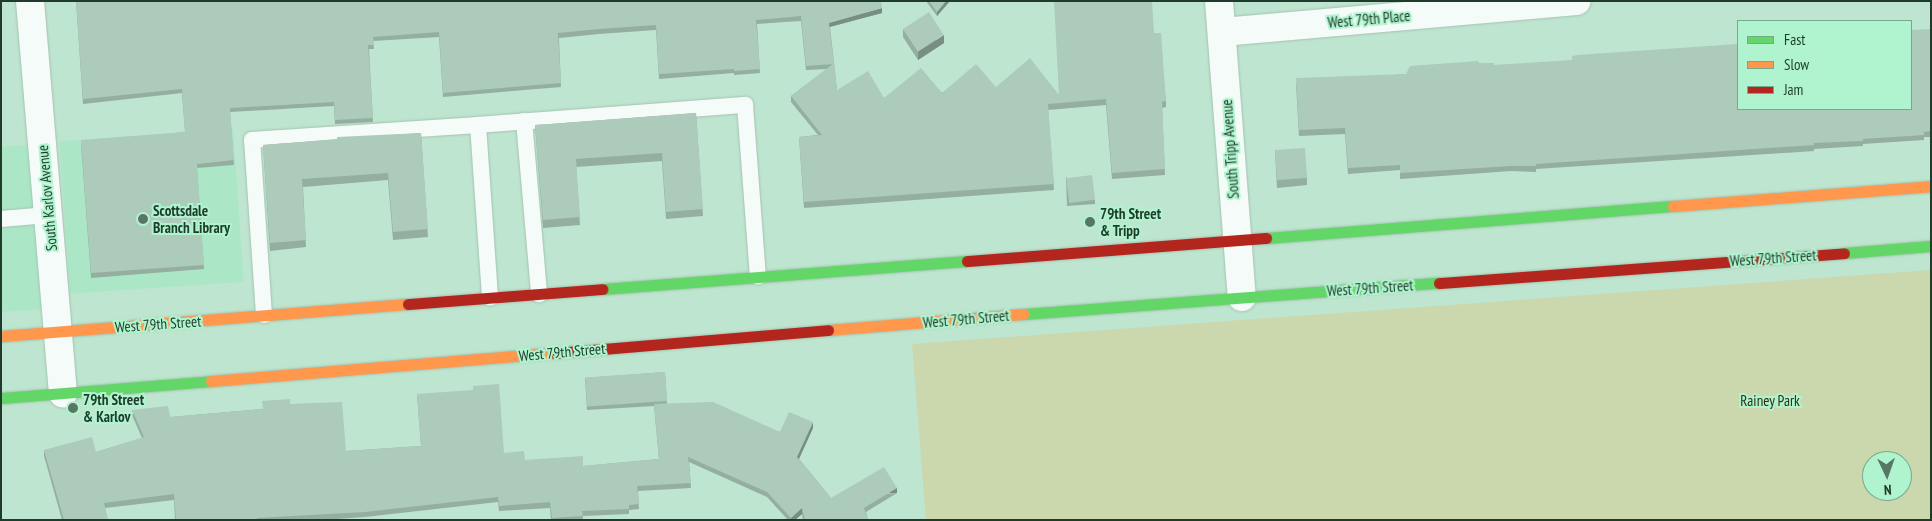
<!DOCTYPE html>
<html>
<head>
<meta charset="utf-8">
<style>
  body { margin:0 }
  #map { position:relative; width:1932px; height:521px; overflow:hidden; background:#bee5cf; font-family:"PT Sans Narrow",sans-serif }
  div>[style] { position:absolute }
  .built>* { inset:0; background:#abe7c7; transform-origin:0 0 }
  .green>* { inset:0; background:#cbd8ae }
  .roads { filter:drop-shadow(0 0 1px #a4c2b1) drop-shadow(0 0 1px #a4c2b1) }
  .lane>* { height:16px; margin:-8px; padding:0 8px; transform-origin:8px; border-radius:8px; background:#f5fbf8 }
  .street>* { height:28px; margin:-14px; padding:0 14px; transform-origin:14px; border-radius:14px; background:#f5fbf8 }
  .fast>* { height:11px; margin:-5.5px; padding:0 5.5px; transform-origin:5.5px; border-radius:5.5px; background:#63d668 }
  .slow>* { height:11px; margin:-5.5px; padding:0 5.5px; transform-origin:5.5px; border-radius:5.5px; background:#ff974d }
  .jam>* { height:11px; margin:-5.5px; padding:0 5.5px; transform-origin:5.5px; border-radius:5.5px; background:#b3261e }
  .wall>* { inset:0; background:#94afa0 }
  .shaded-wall>* { inset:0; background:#788e82; transform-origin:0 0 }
  .building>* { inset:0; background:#accbba; transform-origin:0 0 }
  .dots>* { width:14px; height:14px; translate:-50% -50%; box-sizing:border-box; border:2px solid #aff4ce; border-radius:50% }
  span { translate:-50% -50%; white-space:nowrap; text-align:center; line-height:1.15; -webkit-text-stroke:4px #aff4ce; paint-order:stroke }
  .street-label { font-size:15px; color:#1f3b2c }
  .poi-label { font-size:15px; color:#1f3b2c; font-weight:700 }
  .left { translate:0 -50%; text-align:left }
  .park-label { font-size:15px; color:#322d0c }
  .frame { position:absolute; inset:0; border:2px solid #1f3b2c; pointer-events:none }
  .legend { position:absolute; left:1737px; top:20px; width:175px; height:90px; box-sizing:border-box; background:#aff4ce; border:1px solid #75aa8d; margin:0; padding:6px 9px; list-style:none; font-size:15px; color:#1f3b2c }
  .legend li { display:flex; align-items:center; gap:10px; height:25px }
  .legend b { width:25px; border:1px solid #75aa8d }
  .north { position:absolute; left:1862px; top:451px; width:50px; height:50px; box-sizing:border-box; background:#aff4ce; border:1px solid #75aa8d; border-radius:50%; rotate:177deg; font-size:14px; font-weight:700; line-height:20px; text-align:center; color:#1f3b2c }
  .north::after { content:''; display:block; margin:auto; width:18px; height:22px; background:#577665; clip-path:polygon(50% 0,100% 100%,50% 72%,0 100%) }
</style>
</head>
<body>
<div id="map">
  <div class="built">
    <i style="left:233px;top:129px;width:153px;height:174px;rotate:86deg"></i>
    <i style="clip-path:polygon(37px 144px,48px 309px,1px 312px,1px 147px)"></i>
  </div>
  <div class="green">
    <i style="clip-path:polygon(evenodd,1931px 270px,1931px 520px,926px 520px,912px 344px,1931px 270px,1872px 461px,1902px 461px,1902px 491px,1872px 491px,1872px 461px)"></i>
  </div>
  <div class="roads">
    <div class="lane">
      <i style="left:524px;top:121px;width:174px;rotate:85deg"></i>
      <i style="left:478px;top:125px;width:268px;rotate:-4.3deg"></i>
      <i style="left:745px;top:105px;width:172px;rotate:85.7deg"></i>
      <i style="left:1px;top:219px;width:47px;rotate:-4.9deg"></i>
      <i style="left:264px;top:315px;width:175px;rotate:-93.9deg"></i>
      <i style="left:252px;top:140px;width:226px;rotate:-3.8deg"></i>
      <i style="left:478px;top:125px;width:173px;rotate:86deg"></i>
    </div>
    <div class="street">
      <i style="left:30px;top:1px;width:394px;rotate:85.2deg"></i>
      <i style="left:1219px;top:1px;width:297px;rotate:85.6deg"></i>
      <i style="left:1222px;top:32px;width:356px;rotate:-5deg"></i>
    </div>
    <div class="fast">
      <i style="left:1266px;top:238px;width:408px;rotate:-4.5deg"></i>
      <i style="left:1844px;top:253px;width:87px;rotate:-4.6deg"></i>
      <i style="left:602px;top:289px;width:366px;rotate:-4.4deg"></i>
      <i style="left:1023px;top:314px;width:417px;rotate:-4.3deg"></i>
      <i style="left:1px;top:398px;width:211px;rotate:-4.6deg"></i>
    </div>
    <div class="slow">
      <i style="left:1673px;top:206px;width:259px;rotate:-4.4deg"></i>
      <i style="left:828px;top:330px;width:196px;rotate:-4.7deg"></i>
      <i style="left:1px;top:336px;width:408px;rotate:-4.5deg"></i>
      <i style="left:211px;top:381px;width:345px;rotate:-4.7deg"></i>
    </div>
    <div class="jam">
      <i style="left:967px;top:261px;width:300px;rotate:-4.4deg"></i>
      <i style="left:1439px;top:283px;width:406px;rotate:-4.2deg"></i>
      <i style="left:408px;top:304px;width:195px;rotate:-4.4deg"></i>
      <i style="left:555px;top:353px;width:274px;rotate:-4.8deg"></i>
    </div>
  </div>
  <div class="wall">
    <i style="clip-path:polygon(76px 1px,882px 13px,830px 27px,837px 90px,884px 98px,996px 87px,1059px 95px,1154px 33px,1166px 101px,1166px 107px,1162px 108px,1165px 175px,1112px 179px,1106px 105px,1048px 110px,1054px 190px,804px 208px,799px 137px,818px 135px,791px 102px,791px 96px,827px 69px,806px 70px,801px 21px,757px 24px,760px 73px,734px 75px,734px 73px,659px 79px,656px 30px,599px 34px,559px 38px,561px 87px,443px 97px,439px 37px,373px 41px,374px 49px,369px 49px,373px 122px,335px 124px,334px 106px,230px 112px,234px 165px,197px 168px,204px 269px,91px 278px,81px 144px,185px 132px,182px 93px,83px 104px)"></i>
    <i style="clip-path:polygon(926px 1px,950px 1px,937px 16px)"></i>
    <i style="clip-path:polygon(903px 29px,944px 43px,918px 60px,903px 37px)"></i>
    <i style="clip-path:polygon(1931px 29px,1931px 137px,1924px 137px,1924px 140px,1863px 144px,1863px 146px,1814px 149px,1814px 151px,1536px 169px,1536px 172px,1511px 171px,1400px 179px,1400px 170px,1348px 174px,1345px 134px,1299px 136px,1296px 84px,1406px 74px,1479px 63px,1494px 65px,1738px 109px)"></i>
    <i style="clip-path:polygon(696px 113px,703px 216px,666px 219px,662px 161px,605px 165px,576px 167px,580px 225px,543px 228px,535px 125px)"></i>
    <i style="clip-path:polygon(421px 133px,428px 237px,393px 240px,388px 180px,303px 187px,306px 247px,270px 251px,263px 145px)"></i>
    <i style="clip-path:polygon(1275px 150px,1307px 178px,1307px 185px,1277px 188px)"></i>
    <i style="clip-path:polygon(1066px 177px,1095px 200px,1095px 204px,1067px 206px)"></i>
    <i style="clip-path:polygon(665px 372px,667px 404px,780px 432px,813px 428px,799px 459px,831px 498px,897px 493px,866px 512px,868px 520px,803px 520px,802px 514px,795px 520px,788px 520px,767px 497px,689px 462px,691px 488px,638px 491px,639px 509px,629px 510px,629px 514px,583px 516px,583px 520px,551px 520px,550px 508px,499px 511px,498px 502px,365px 517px,324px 520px,175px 520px,174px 500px,105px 508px,108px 520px,62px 520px,44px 456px,44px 450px,96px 452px,142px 438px,132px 415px,132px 410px,170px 417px,263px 409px,290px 404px,346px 451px,421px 446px,417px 394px,504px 453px,525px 460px,583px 466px,659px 459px,654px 406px,587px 410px,585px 378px)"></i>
  </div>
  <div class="shaded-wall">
    <i style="clip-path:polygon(946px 1px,950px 1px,937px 16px,937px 12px)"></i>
    <i style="clip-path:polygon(882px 8px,882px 13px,829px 27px,829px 23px)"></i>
    <i style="clip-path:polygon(944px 35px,944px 43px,918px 60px,918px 52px)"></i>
    <i style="clip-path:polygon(813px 422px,813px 428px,797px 463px,797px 457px)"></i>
    <i style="left:897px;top:488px;width:5px;height:39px;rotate:90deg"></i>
    <i style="clip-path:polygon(802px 508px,802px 514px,795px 520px,791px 520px,791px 518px)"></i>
  </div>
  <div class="building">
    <i style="clip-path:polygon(76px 1px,881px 1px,882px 8px,829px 23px,834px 64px,806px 66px,801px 16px,756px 20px,760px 69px,734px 71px,734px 69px,659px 74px,656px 25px,599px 29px,558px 33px,561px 83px,443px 93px,439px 32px,373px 37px,374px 45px,368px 45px,373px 118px,335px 120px,334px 102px,230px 108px,234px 160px,197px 164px,204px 265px,91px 273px,81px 140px,185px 132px,182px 89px,83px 99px)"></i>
    <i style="clip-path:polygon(929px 1px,946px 1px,937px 12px)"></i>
    <i style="clip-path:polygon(1054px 1px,1152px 1px,1154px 33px,1161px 33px,1166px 101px,1162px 102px,1165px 169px,1112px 173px,1106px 99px,1048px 104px,1054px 184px,804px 202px,799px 137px,822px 135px,791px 96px,834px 63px,837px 90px,868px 71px,884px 98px,921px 68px,942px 93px,976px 64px,996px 87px,1030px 58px,1059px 95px)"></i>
    <i style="left:929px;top:12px;width:27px;height:31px;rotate:57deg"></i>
    <i style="clip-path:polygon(1931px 29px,1931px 131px,1924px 132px,1924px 135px,1863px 139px,1863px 141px,1814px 143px,1814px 145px,1536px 164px,1536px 166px,1511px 166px,1400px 173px,1400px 165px,1348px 168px,1345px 128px,1299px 130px,1296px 78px,1406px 74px,1410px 66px,1478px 61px,1479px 63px,1494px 63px,1494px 65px,1572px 60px,1572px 56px,1577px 55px,1738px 44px,1738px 109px,1911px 109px,1911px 30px)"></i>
    <i style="clip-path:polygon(696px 113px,703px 209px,666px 212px,662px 153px,605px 157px,576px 159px,580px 217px,543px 220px,535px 125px)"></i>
    <i style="clip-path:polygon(421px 133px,428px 229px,393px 232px,388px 173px,302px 179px,306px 240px,270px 243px,263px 145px,337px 139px,337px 137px)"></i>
    <i style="left:1305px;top:148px;width:30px;height:30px;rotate:86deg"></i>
    <i style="left:1092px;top:175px;width:25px;height:26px;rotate:83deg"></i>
    <i style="left:665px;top:372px;width:29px;height:80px;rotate:86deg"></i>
    <i style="clip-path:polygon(499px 384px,504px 453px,524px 451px,525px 460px,583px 456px,583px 466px,659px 459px,654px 404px,713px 402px,780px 432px,789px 412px,813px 422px,797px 457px,831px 498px,884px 467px,897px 488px,864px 508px,868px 520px,805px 520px,802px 508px,791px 518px,767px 492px,688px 457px,691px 483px,637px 486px,639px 504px,629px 505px,629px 509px,582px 511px,583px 516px,552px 518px,550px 502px,499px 506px,498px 497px,365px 512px,257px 518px,257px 520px,176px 520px,174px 494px,104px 503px,108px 520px,64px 520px,44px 450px,92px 437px,96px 452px,144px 437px,132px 410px,168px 406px,170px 417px,263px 409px,262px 401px,290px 399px,290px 404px,342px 402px,346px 451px,421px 446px,417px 394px,473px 390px,473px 386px)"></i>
  </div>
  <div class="dots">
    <i style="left:143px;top:219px;background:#577665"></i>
    <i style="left:1090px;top:222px;background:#577665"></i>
    <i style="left:73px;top:408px;background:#577665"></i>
  </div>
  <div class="street-label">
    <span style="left:1369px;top:19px;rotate:-5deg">West 79th Place</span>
    <span style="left:1230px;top:149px;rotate:-94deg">South Tripp Avenue</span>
    <span style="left:47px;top:198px;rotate:-95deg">South Karlov Avenue</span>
    <span style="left:1773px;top:258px;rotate:-4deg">West 79th Street</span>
    <span style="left:1370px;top:288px;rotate:-4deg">West 79th Street</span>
    <span style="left:966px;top:319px;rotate:-5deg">West 79th Street</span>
    <span style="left:158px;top:324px;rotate:-4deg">West 79th Street</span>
    <span style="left:562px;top:352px;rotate:-5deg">West 79th Street</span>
  </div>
  <div class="poi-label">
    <span class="left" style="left:153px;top:219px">Scottsdale<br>Branch Library</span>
    <span class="left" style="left:1100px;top:222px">79th Street<br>&amp; Tripp</span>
    <span class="left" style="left:83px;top:408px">79th Street<br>&amp; Karlov</span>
  </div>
  <div class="park-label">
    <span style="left:1770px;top:401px">Rainey Park</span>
  </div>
  <div class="frame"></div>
  <ul class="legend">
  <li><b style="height:6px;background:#63d668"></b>Fast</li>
  <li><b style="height:6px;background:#ff974d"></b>Slow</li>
  <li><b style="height:6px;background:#b3261e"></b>Jam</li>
  </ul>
  <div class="north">N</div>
</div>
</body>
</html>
